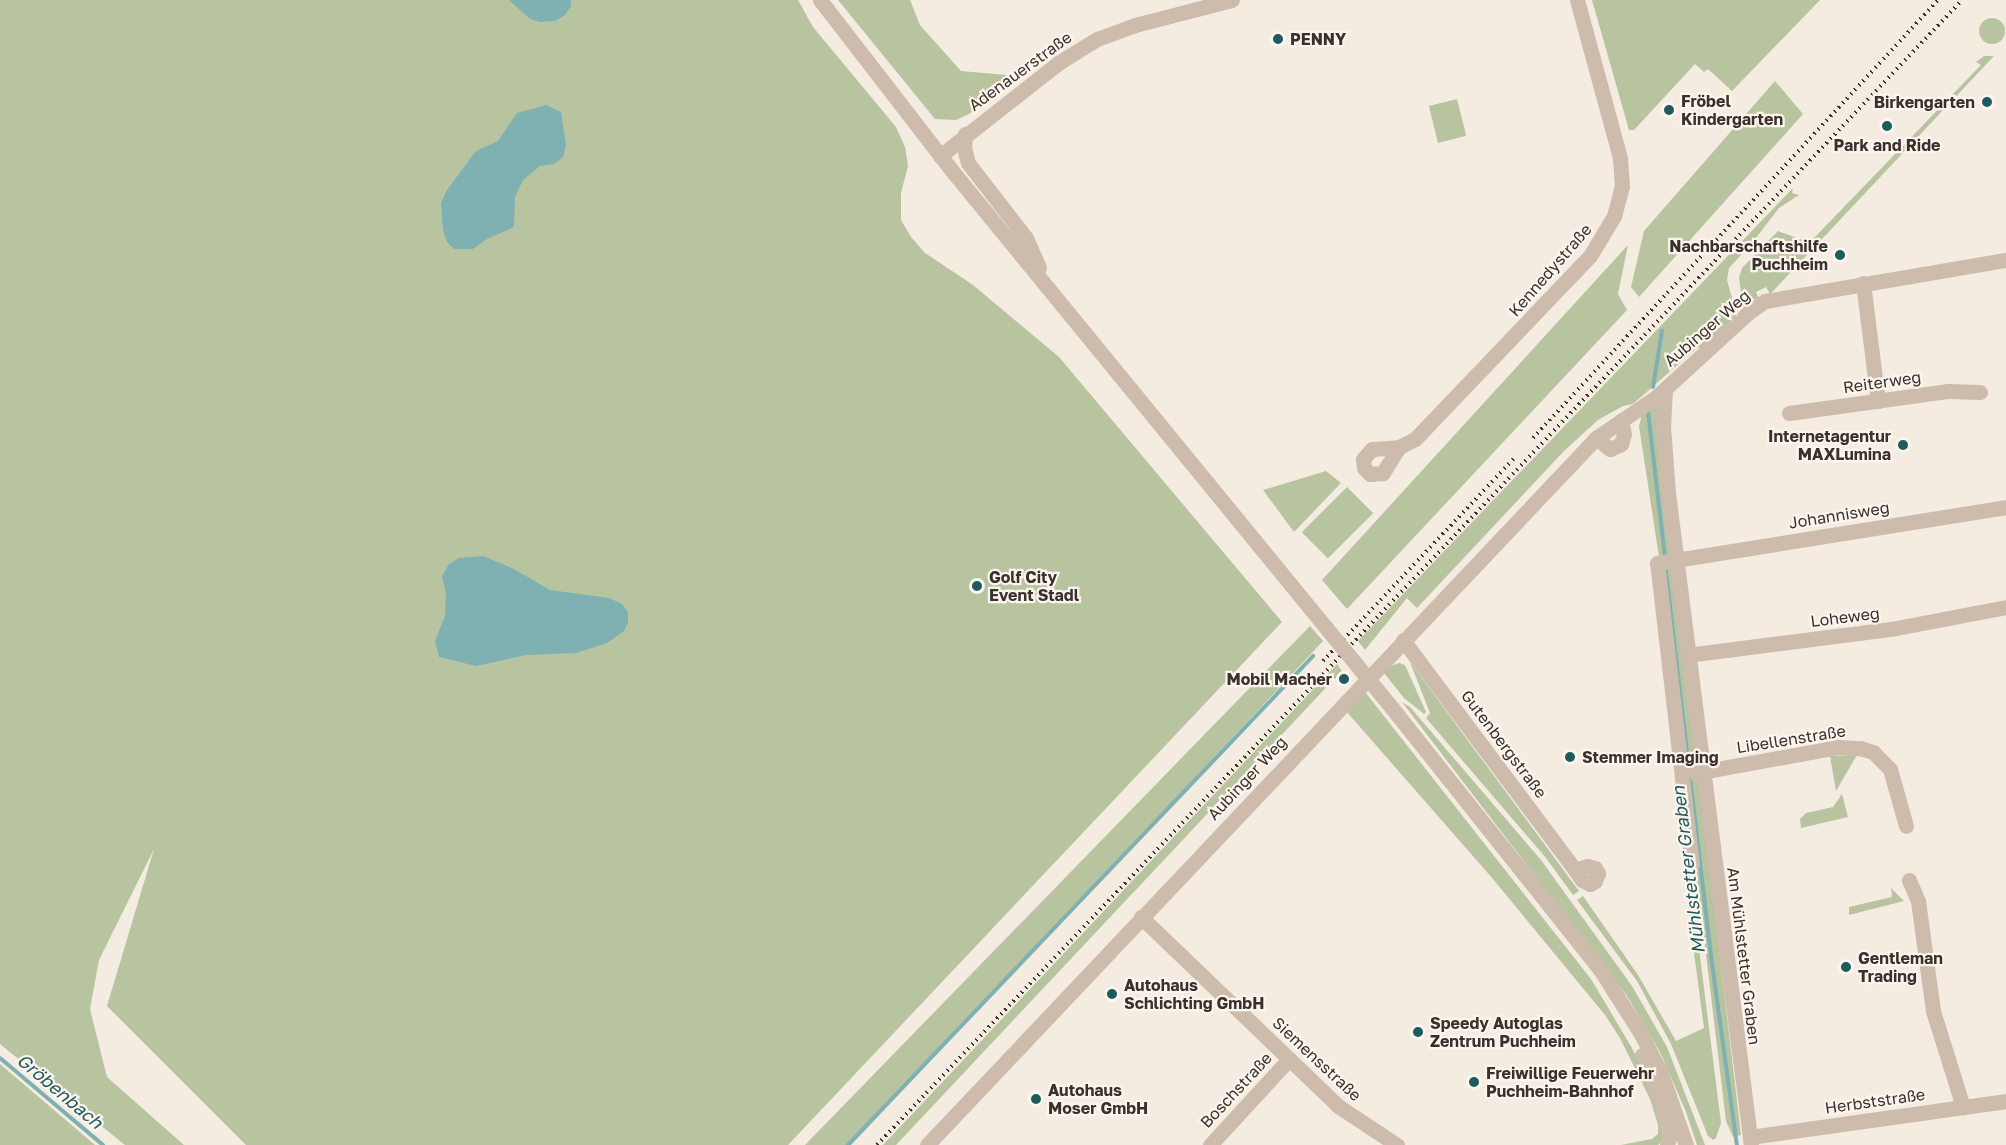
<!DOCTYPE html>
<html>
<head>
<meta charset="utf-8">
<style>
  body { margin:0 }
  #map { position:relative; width:2006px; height:1145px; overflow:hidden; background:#f4ebe1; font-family:"Golos Text",sans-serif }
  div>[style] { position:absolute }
  .green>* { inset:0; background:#b8c4a0; transform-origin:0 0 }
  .round { border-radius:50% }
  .water>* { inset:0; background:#7fb0b2 }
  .stream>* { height:4px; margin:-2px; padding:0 2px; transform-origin:2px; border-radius:2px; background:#7fb0b2 }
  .minor>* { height:15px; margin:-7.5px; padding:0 7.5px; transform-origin:7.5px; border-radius:7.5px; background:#cdbbac }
  .rail>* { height:4px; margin-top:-2px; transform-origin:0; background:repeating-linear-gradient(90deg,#3b302b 0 1.5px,transparent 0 6px) }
  .minor-bridge>* { height:15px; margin:-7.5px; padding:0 7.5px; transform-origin:7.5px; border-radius:7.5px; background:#cdbbac }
  .dots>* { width:16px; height:16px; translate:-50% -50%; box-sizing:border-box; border:3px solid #fbf5ee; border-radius:50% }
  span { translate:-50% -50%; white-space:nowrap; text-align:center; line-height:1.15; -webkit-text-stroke:4.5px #fbf5ee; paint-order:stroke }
  .poi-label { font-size:16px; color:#3b302b; font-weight:700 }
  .left { translate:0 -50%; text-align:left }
  .right { translate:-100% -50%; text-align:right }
  .street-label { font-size:16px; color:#3b302b }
  .water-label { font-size:18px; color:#1f5a5e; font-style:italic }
</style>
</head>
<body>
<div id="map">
  <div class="green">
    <i style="clip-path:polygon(0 0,798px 0,813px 27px,896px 127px,905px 147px,908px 166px,901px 193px,901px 220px,911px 237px,925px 253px,973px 285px,1059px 357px,1282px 622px,788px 1145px,246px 1145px,107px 1006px,154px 849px,99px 960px,90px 1009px,107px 1077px,184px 1145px,125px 1145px,0 1044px)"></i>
    <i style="clip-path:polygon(838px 0,910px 0,920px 25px,961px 71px,1019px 76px,969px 114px,956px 120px,935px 119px)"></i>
    <i style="clip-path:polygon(1592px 0,1820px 0,1732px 91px,1708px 69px,1704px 72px,1695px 64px,1634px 130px,1629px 130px)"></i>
    <i class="round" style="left:1979px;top:18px;width:26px;height:26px"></i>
    <i style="clip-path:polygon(1984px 56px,1994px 56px,1775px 289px,1770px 294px,1766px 287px,1756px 292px,1759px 299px,1756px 300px,1741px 293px,1739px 278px,1742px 268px,1778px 231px,1805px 241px,1814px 238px,1981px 65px,1976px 62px)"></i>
    <i style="clip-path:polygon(1775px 81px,1803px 114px,1639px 297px,1631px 287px,1644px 231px)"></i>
    <i style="left:1457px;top:99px;width:38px;height:29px;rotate:76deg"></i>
    <i style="clip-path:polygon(1793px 188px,1792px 193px,1799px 195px,1779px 208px,1752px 243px,1729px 268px,1727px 280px,1736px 313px,1735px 321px,1701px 349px,1698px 347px,1633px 404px,1623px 406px,1598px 420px,1564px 451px,1417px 608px,1407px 598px,1365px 650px,1358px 641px)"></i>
    <i style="clip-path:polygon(1628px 245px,1618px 294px,1627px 310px,1347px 609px,1322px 580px)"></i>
    <i style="clip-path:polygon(1660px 404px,1672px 555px,1659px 557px,1639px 426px,1642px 414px)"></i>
    <i style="clip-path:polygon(1326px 471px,1341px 483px,1294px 532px,1263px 490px)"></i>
    <i style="left:1347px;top:487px;width:37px;height:64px;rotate:45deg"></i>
    <i style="left:1673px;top:568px;width:197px;height:12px;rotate:83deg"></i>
    <i style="clip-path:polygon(1310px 626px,1323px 641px,851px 1145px,805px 1145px)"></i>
    <i style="clip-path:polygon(1410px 662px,1579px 891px,1573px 895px,1546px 858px,1426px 718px,1430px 713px)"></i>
    <i style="clip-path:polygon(1399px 663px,1405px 665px,1426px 712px,1424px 714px,1404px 698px,1384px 673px,1389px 667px)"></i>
    <i style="clip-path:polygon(1337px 664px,1342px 671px,1337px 679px,1335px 678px,896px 1145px,883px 1145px)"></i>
    <i style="clip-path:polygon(1365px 692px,1591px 979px,1632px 1048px,1649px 1083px,1664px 1139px,1658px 1145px,1621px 1145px,1652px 1139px,1658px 1134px,1658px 1125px,1650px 1099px,1620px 1038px,1605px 1015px,1493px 879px,1346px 711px)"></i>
    <i style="clip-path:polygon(1402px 702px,1410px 707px,1541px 860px,1632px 986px,1667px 1047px,1705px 1145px,1697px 1145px,1686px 1112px,1660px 1052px,1627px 996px)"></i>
    <i style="clip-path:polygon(1857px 755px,1836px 791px,1830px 756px)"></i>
    <i style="clip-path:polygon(1699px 777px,1741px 1135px,1733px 1137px,1726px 1121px,1685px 779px)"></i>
    <i style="clip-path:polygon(1842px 794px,1848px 817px,1801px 828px,1800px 819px,1806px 813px,1833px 807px)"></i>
    <i style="clip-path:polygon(1689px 869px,1721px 1123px,1716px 1138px,1713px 1140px,1708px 1136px,1671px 1044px,1637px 981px,1577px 900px,1583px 896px,1638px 975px,1676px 1041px,1704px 1028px,1683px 870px)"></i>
    <i style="clip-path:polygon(1891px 888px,1904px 901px,1849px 915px,1849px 907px,1892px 897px)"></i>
    <i style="clip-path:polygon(0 1064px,95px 1145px,0 1145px)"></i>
  </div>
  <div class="water">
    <i style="clip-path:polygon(509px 0,571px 0,571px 6px,565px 15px,555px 21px,540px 22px,530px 19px)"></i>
    <i style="clip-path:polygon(546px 105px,561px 112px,566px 146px,563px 157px,554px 164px,540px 166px,523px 180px,515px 197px,514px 227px,485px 240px,473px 249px,454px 249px,447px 242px,443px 230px,441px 203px,447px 190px,476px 151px,498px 141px,517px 113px)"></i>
    <i style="clip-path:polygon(483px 556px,512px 568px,550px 590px,609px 598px,622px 604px,628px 612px,628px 623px,624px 631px,607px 643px,576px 653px,526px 655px,476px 666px,439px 657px,435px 641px,445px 616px,446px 594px,442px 576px,449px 564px,459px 558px)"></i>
  </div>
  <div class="stream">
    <i style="left:1653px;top:387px;width:57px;rotate:-80.9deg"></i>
    <i style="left:1648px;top:412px;width:146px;rotate:83.3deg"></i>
    <i style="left:1665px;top:564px;width:395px;rotate:83.3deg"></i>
    <i style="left:1711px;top:956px;width:191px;rotate:82.2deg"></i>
    <i style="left:0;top:1058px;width:135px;rotate:40.2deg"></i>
    <i style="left:848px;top:1145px;width:675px;rotate:-46.44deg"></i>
  </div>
  <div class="minor">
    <i style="left:820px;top:0;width:217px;rotate:52.3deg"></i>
    <i style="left:953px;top:172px;width:534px;rotate:50.7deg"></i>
    <i style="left:965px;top:134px;width:13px;rotate:94deg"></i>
    <i style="left:964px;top:147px;width:16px;rotate:76deg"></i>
    <i style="left:968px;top:163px;width:95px;rotate:52.3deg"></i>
    <i style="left:1026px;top:238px;width:32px;rotate:66deg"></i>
    <i style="left:940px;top:156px;width:150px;rotate:-38.2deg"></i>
    <i style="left:1058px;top:63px;width:46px;rotate:-31.6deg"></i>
    <i style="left:1097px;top:39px;width:40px;rotate:-20.2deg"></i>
    <i style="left:1135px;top:25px;width:100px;rotate:-14.5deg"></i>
    <i style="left:1863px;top:283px;width:119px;rotate:82.8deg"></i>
    <i style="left:1665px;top:389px;width:37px;rotate:93deg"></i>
    <i style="left:1663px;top:426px;width:67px;rotate:85.7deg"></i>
    <i style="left:1668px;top:493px;width:657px;rotate:82.75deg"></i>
    <i style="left:1789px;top:413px;width:161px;rotate:-7.9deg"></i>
    <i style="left:1948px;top:391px;width:32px;rotate:2deg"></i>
    <i style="left:1596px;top:438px;width:18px;rotate:38deg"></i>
    <i style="left:1610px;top:449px;width:12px;rotate:-24deg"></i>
    <i style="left:1621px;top:444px;width:10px;rotate:-73deg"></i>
    <i style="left:1624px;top:434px;width:14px;rotate:-102deg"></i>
    <i style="left:1399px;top:447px;width:31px;rotate:122deg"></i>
    <i style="left:1383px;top:473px;width:13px;rotate:176deg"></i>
    <i style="left:1370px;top:474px;width:8px;rotate:-135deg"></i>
    <i style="left:1364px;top:468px;width:9px;rotate:-96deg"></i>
    <i style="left:1363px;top:459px;width:13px;rotate:-48deg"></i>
    <i style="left:1372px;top:449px;width:27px;rotate:-4deg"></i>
    <i style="left:1399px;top:447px;width:18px;rotate:-27deg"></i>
    <i style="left:1415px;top:439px;width:253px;rotate:-46.3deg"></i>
    <i style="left:1590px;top:256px;width:47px;rotate:-59deg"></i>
    <i style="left:1614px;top:216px;width:30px;rotate:-75deg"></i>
    <i style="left:1622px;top:187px;width:29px;rotate:-94deg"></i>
    <i style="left:1620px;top:158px;width:164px;rotate:-105.2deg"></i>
    <i style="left:1403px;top:640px;width:287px;rotate:53.2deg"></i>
    <i style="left:1687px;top:655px;width:206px;rotate:-7.3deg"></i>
    <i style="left:1891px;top:629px;width:117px;rotate:-10.8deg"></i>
    <i style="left:1392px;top:708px;width:336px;rotate:51.5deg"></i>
    <i style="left:1601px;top:971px;width:75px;rotate:57.6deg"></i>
    <i style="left:1641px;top:1034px;width:44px;rotate:62.9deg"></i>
    <i style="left:1661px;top:1073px;width:76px;rotate:70.9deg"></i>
    <i style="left:1695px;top:773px;width:145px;rotate:-10.3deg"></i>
    <i style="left:1838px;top:747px;width:22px;rotate:3deg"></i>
    <i style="left:1860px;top:748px;width:14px;rotate:17deg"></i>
    <i style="left:1873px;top:752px;width:24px;rotate:45deg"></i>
    <i style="left:1890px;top:769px;width:59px;rotate:74.3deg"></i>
    <i style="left:1692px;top:864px;width:303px;rotate:-96.6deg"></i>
    <i style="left:1657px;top:563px;width:353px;rotate:-9.1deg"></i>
    <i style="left:1587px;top:866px;width:8px;rotate:14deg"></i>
    <i style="left:1595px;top:868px;width:6px;rotate:59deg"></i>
    <i style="left:1598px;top:873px;width:9px;rotate:111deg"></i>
    <i style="left:1595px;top:881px;width:6px;rotate:149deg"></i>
    <i style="left:1590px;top:884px;width:9px;rotate:-153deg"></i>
    <i style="left:1582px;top:880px;width:12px;rotate:-125deg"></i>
    <i style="left:1575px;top:870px;width:13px;rotate:-18deg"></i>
    <i style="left:1909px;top:880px;width:23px;rotate:67deg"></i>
    <i style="left:1918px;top:901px;width:111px;rotate:82.2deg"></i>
    <i style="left:1933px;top:1011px;width:101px;rotate:72.6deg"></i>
    <i style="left:1141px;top:917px;width:273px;rotate:43.8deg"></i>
    <i style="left:1338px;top:1106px;width:71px;rotate:33.5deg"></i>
    <i style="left:1642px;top:1055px;width:42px;rotate:67.7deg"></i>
    <i style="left:1658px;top:1094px;width:43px;rotate:73.7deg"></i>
    <i style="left:1670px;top:1135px;width:10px;rotate:107deg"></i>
    <i style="left:1750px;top:1137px;width:259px;rotate:-8deg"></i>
    <i style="left:927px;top:1145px;width:973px;rotate:-46.58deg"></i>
    <i style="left:1596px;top:438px;width:73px;rotate:-34.3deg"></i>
    <i style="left:1656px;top:397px;width:126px;rotate:-42.4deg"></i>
    <i style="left:1749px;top:312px;width:19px;rotate:-35deg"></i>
    <i style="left:1765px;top:301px;width:244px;rotate:-9.7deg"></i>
    <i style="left:1210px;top:1145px;width:117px;rotate:-47.4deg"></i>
  </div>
  <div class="rail">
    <i style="left:1533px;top:438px;width:597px;rotate:-47.24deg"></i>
    <i style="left:1323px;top:661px;width:279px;rotate:-46.7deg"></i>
    <i style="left:877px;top:1145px;width:1577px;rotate:-46.54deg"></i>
  </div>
  <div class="minor-bridge">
    <i style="left:1291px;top:585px;width:159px;rotate:50.6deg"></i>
  </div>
  <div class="dots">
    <i style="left:1278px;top:39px;background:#1f5a5e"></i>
    <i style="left:1987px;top:102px;background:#1f5a5e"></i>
    <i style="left:1669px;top:110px;background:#1f5a5e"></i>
    <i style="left:1887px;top:126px;background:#1f5a5e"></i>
    <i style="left:1840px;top:255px;background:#1f5a5e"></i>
    <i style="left:1903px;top:445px;background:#1f5a5e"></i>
    <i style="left:977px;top:586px;background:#1f5a5e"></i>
    <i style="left:1344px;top:679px;background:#1f5a5e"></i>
    <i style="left:1570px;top:757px;background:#1f5a5e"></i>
    <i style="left:1846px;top:967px;background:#1f5a5e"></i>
    <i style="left:1112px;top:994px;background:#1f5a5e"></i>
    <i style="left:1418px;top:1032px;background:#1f5a5e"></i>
    <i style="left:1474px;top:1082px;background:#1f5a5e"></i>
    <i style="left:1036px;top:1099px;background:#1f5a5e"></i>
  </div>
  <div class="poi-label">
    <span class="left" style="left:1290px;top:39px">PENNY</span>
    <span class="left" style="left:1681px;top:110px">Fröbel<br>Kindergarten</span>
    <span class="right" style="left:1975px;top:102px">Birkengarten</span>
    <span style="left:1887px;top:145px">Park and Ride</span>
    <span class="right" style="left:1828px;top:255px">Nachbarschaftshilfe<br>Puchheim</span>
    <span class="right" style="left:1891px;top:445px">Internetagentur<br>MAXLumina</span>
    <span class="left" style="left:989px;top:586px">Golf City<br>Event Stadl</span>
    <span class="right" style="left:1332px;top:679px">Mobil Macher</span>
    <span class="left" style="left:1582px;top:757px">Stemmer Imaging</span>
    <span class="left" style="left:1858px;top:967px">Gentleman<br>Trading</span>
    <span class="left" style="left:1124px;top:994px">Autohaus<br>Schlichting GmbH</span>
    <span class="left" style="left:1430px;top:1032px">Speedy Autoglas<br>Zentrum Puchheim</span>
    <span class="left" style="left:1486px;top:1082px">Freiwillige Feuerwehr<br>Puchheim-Bahnhof</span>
    <span class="left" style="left:1048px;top:1099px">Autohaus<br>Moser GmbH</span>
  </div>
  <div class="street-label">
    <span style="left:1020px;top:71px;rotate:-36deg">Adenauerstraße</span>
    <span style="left:1550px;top:270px;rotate:-49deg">Kennedystraße</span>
    <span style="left:1707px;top:328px;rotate:-41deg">Aubinger Weg</span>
    <span style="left:1882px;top:382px;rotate:-8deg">Reiterweg</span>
    <span style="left:1839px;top:515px;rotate:-9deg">Johannisweg</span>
    <span style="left:1845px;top:617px;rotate:-7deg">Loheweg</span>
    <span style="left:1791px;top:739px;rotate:-9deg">Libellenstraße</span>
    <span style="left:1504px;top:744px;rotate:53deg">Gutenbergstraße</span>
    <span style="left:1247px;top:778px;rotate:-47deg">Aubinger Weg</span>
    <span style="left:1744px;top:956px;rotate:83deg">Am Mühlstetter Graben</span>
    <span style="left:1317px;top:1059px;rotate:43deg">Siemensstraße</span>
    <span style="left:1236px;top:1090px;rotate:-47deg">Boschstraße</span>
    <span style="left:1875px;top:1101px;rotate:-8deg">Herbststraße</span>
  </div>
  <div class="water-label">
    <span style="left:1688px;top:870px;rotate:-97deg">Mühlstetter Graben</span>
    <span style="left:60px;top:1091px;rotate:40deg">Gröbenbach</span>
  </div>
</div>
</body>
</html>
